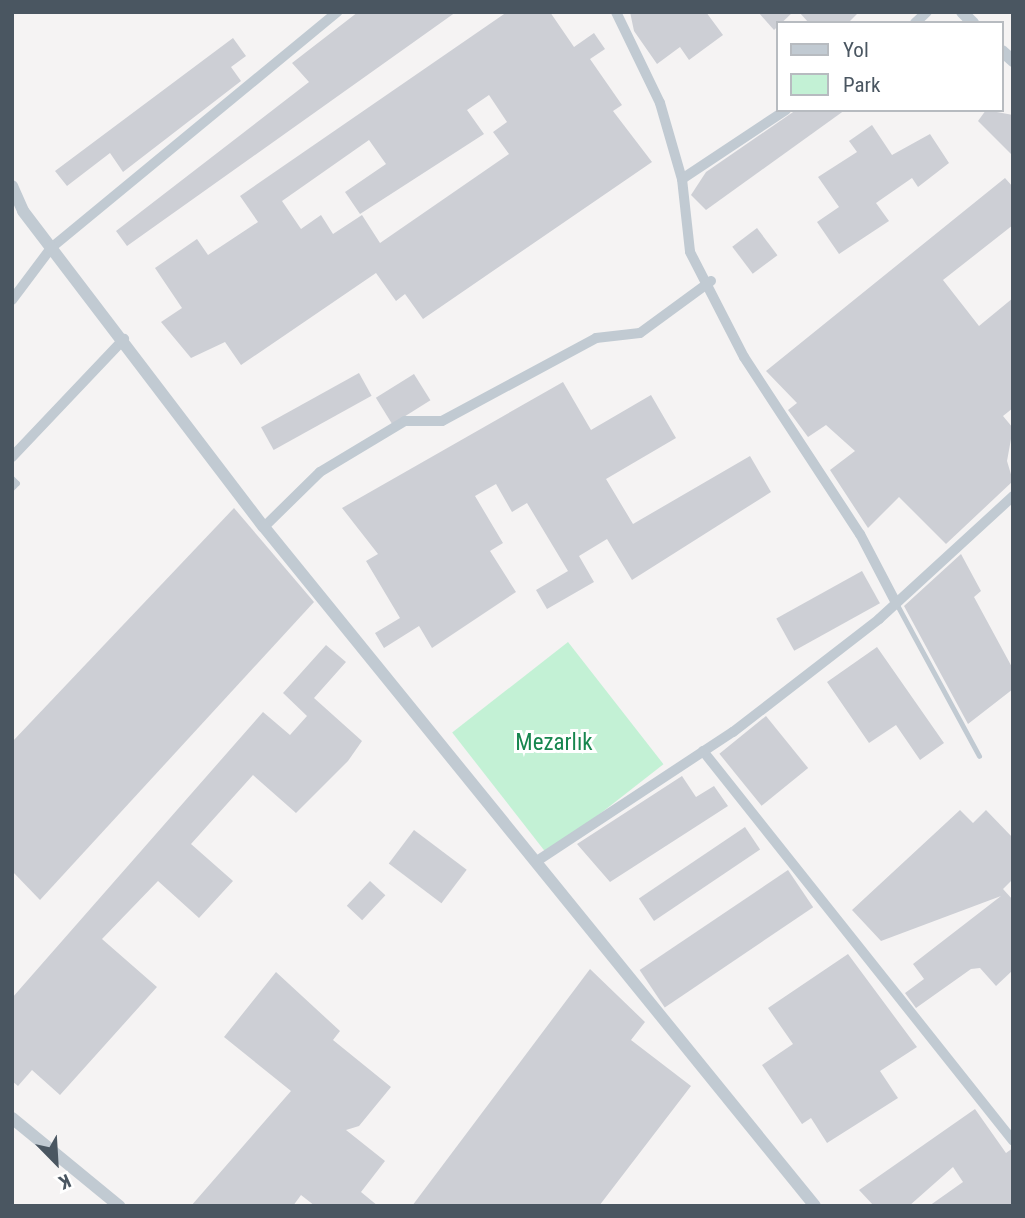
<!DOCTYPE html>
<html>
<head>
<meta charset="utf-8">
<style>
  body { margin:0 }
  #map { position:relative; width:1025px; height:1218px; overflow:hidden; background:#f5f3f3; font-family:"Roboto Condensed",sans-serif }
  div>[style] { position:absolute }
  .green>* { inset:0; background:#c3f1d5; transform-origin:0 0 }
  .building>* { inset:0; background:#cdcfd5; transform-origin:0 0 }
  .service>* { height:5px; margin:-2.5px; padding:0 2.5px; transform-origin:2.5px; border-radius:2.5px; background:#c1cad2 }
  .minor>* { height:10px; margin:-5px; padding:0 5px; transform-origin:5px; border-radius:5px; background:#c1cad2 }
  .tertiary>* { height:12px; margin:-6px; padding:0 6px; transform-origin:6px; border-radius:6px; background:#c1cad2 }
  span { translate:-50% -50%; white-space:nowrap; text-align:center; line-height:1.15; -webkit-text-stroke:6px #fff; paint-order:stroke }
  .park-label { font-size:23px; color:#17864f }
  .frame { position:absolute; inset:0; border:14px solid #4a5661; pointer-events:none }
  .legend { position:absolute; left:776px; top:21px; width:228px; height:91px; box-sizing:border-box; background:#fff; border:2px solid #b7bbc0; margin:0; padding:9px 12px; list-style:none; font-size:21px; color:#4a5661 }
  .legend li { display:flex; align-items:center; gap:14px; height:35px }
  .legend b { width:35px; border:2px solid #b7bbc0 }
  .north { position:absolute; left:21px; top:1127px; width:70px; height:70px; -webkit-text-stroke:5px #fff; paint-order:stroke; rotate:156deg; font-size:19px; font-weight:700; line-height:28px; text-align:center; color:#4a5661 }
  .north::after { content:''; display:block; margin:auto; width:24px; height:32px; background:#4a5661; clip-path:polygon(50% 0,100% 100%,50% 72%,0 100%) }
</style>
</head>
<body>
<div id="map">
  <div class="green">
    <i style="left:568px;top:642px;width:155px;height:147px;rotate:52deg"></i>
  </div>
  <div class="building">
    <i style="clip-path:polygon(358px 12px,456px 12px,127px 246px,116px 231px,309px 82px,292px 63px)"></i>
    <i style="clip-path:polygon(evenodd,507px 12px,550px 12px,574px 47px,594px 33px,605px 49px,590px 59px,622px 105px,613px 111px,652px 162px,423px 319px,405px 294px,396px 301px,376px 273px,241px 365px,225px 342px,191px 358px,161px 322px,182px 308px,155px 268px,197px 239px,208px 255px,258px 222px,240px 196px,507px 12px,489px 95px,507px 122px,493px 132px,509px 154px,380px 243px,362px 215px,333px 234px,321px 215px,301px 229px,282px 201px,369px 140px,386px 164px,345px 192px,360px 214px,484px 134px,467px 110px,489px 95px)"></i>
    <i style="clip-path:polygon(630px 12px,706px 12px,723px 35px,689px 60px,680px 47px,657px 64px,634px 31px)"></i>
    <i style="clip-path:polygon(758px 12px,793px 12px,774px 30px)"></i>
    <i style="clip-path:polygon(799px 12px,859px 12px,848px 23px,809px 23px)"></i>
    <i style="clip-path:polygon(233px 38px,246px 56px,231px 67px,241px 81px,123px 172px,110px 153px,67px 186px,55px 171px)"></i>
    <i style="clip-path:polygon(796px 110px,845px 110px,706px 210px,691px 195px,706px 172px)"></i>
    <i style="clip-path:polygon(986px 110px,1013px 115px,1013px 156px,978px 121px)"></i>
    <i style="clip-path:polygon(872px 125px,892px 155px,930px 134px,949px 163px,918px 187px,912px 178px,876px 203px,889px 221px,839px 254px,817px 222px,839px 207px,818px 177px,857px 152px,849px 141px)"></i>
    <i style="clip-path:polygon(1005px 178px,1013px 187px,1013px 225px,943px 280px,979px 326px,1013px 298px,1013px 408px,1003px 416px,1013px 428px,1007px 461px,1013px 481px,946px 544px,899px 497px,868px 528px,830px 470px,855px 451px,826px 425px,808px 437px,788px 410px,797px 403px,766px 371px)"></i>
    <i style="left:757px;top:228px;width:34px;height:31px;rotate:53deg"></i>
    <i style="left:359px;top:373px;width:26px;height:112px;rotate:61deg"></i>
    <i style="left:414px;top:374px;width:31px;height:45px;rotate:58deg"></i>
    <i style="clip-path:polygon(563px 382px,591px 430px,651px 395px,676px 438px,606px 479px,633px 524px,750px 456px,771px 492px,632px 580px,607px 539px,579px 556px,594px 582px,547px 609px,536px 590px,568px 571px,527px 503px,512px 512px,496px 484px,475px 496px,503px 543px,490px 551px,516px 592px,432px 648px,419px 626px,384px 648px,375px 633px,400px 618px,366px 561px,378px 554px,342px 508px)"></i>
    <i style="clip-path:polygon(234px 508px,314px 602px,40px 900px,12px 871px,12px 742px)"></i>
    <i style="clip-path:polygon(961px 554px,981px 591px,974px 597px,1013px 669px,1013px 689px,968px 724px,904px 606px)"></i>
    <i style="left:862px;top:571px;width:37px;height:98px;rotate:61deg"></i>
    <i style="clip-path:polygon(326px 645px,346px 662px,314px 698px,362px 741px,348px 761px,296px 813px,253px 775px,191px 844px,233px 881px,199px 918px,158px 881px,102px 939px,157px 987px,60px 1095px,32px 1070px,18px 1086px,12px 1081px,12px 998px,263px 712px,290px 735px,307px 716px,283px 693px)"></i>
    <i style="clip-path:polygon(877px 647px,944px 743px,920px 760px,896px 725px,869px 743px,827px 682px)"></i>
    <i style="left:766px;top:716px;width:67px;height:60px;rotate:51deg"></i>
    <i style="clip-path:polygon(682px 776px,696px 797px,714px 786px,728px 806px,610px 882px,577px 844px)"></i>
    <i style="clip-path:polygon(960px 810px,973px 823px,986px 810px,1013px 838px,1013px 879px,1003px 889px,1013px 900px,1013px 970px,996px 986px,980px 968px,971px 969px,916px 1008px,905px 993px,924px 979px,913px 964px,1001px 896px,881px 941px,852px 910px)"></i>
    <i style="left:745px;top:827px;width:27px;height:128px;rotate:56deg"></i>
    <i style="left:414px;top:830px;width:66px;height:42px;rotate:37deg"></i>
    <i style="left:788px;top:870px;width:45px;height:179px;rotate:56deg"></i>
    <i style="left:370px;top:881px;width:21px;height:34px;rotate:43deg"></i>
    <i style="clip-path:polygon(848px 954px,917px 1047px,880px 1071px,898px 1098px,827px 1143px,811px 1118px,802px 1124px,762px 1065px,793px 1044px,768px 1008px)"></i>
    <i style="clip-path:polygon(590px 969px,645px 1022px,631px 1040px,691px 1086px,599px 1206px,412px 1206px)"></i>
    <i style="clip-path:polygon(276px 972px,340px 1031px,333px 1040px,391px 1087px,359px 1126px,346px 1130px,385px 1161px,361px 1192px,378px 1206px,315px 1206px,301px 1195px,293px 1206px,191px 1206px,291px 1091px,224px 1037px)"></i>
    <i style="clip-path:polygon(975px 1109px,1006px 1153px,1013px 1148px,1013px 1206px,929px 1206px,963px 1182px,953px 1167px,909px 1206px,874px 1206px,859px 1190px)"></i>
  </div>
  <div class="service">
    <i style="left:12px;top:478px;width:7px;rotate:45deg"></i>
    <i style="left:17px;top:483px;width:7px;rotate:135deg"></i>
    <i style="left:896px;top:603px;width:174px;rotate:61.5deg"></i>
  </div>
  <div class="minor">
    <i style="left:616px;top:12px;width:101px;rotate:64.2deg"></i>
    <i style="left:660px;top:103px;width:79px;rotate:73.9deg"></i>
    <i style="left:682px;top:179px;width:73px;rotate:83.7deg"></i>
    <i style="left:690px;top:252px;width:118px;rotate:62.8deg"></i>
    <i style="left:744px;top:357px;width:212px;rotate:56.8deg"></i>
    <i style="left:860px;top:534px;width:78px;rotate:62.4deg"></i>
    <i style="left:915px;top:23px;width:16px;rotate:-43deg"></i>
    <i style="left:682px;top:179px;width:125px;rotate:-33.6deg"></i>
    <i style="left:12px;top:300px;width:65px;rotate:-53.1deg"></i>
    <i style="left:51px;top:248px;width:371px;rotate:-39.5deg"></i>
    <i style="left:12px;top:457px;width:163px;rotate:-46.5deg"></i>
    <i style="left:264px;top:527px;width:78px;rotate:-44.5deg"></i>
    <i style="left:320px;top:472px;width:99px;rotate:-31deg"></i>
    <i style="left:405px;top:421px;width:37px"></i>
    <i style="left:442px;top:421px;width:175px;rotate:-28.3deg"></i>
    <i style="left:596px;top:338px;width:44px;rotate:-6.5deg"></i>
    <i style="left:640px;top:333px;width:88px;rotate:-36.2deg"></i>
    <i style="left:703px;top:751px;width:498px;rotate:51.5deg"></i>
    <i style="left:537px;top:861px;width:235px;rotate:-33.4deg"></i>
    <i style="left:733px;top:732px;width:185px;rotate:-37.7deg"></i>
    <i style="left:879px;top:619px;width:182px;rotate:-42.5deg"></i>
  </div>
  <div class="tertiary">
    <i style="left:962px;top:12px;width:16px;rotate:45deg"></i>
    <i style="left:1002px;top:51px;width:15px;rotate:42deg"></i>
    <i style="left:12px;top:186px;width:27px;rotate:66deg"></i>
    <i style="left:23px;top:211px;width:397px;rotate:52.7deg"></i>
    <i style="left:264px;top:527px;width:874px;rotate:50.94deg"></i>
    <i style="left:12px;top:1118px;width:139px;rotate:39.4deg"></i>
  </div>
  <div class="park-label">
    <span style="left:554px;top:743px">Mezarlık</span>
  </div>
  <div class="frame"></div>
  <ul class="legend">
  <li><b style="height:9px;background:#c1cad2"></b>Yol</li>
  <li><b style="height:19px;background:#c3f1d5"></b>Park</li>
  </ul>
  <div class="north">K</div>
</div>
</body>
</html>
